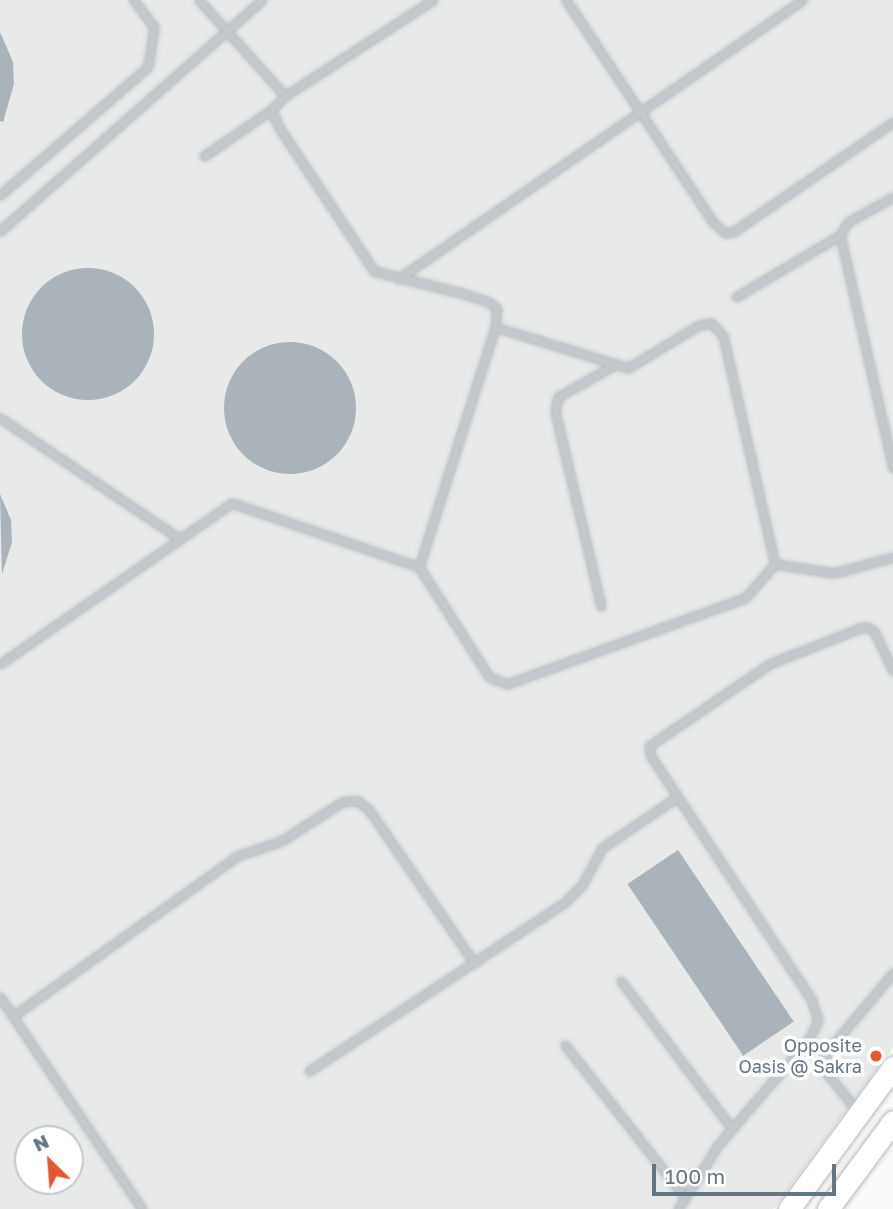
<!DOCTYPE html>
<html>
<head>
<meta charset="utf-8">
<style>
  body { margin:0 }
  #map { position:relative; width:893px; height:1209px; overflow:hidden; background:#fafaf8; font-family:"Golos Text",sans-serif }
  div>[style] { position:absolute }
  .built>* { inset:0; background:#e8e9e9 }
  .building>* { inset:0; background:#aab3b9; transform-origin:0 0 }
  .round { border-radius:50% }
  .roads { filter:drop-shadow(0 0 2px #b5babe) drop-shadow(0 0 2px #b5babe) }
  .lane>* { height:7px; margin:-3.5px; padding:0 3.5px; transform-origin:3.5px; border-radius:3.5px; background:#c3c8cc }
  .primary>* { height:21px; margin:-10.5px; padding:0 10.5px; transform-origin:10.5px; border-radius:10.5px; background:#fff }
  .dots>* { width:19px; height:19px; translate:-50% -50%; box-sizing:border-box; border:4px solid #fff; border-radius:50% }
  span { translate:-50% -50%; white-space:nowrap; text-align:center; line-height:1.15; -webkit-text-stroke:7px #fff; paint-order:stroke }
  .poi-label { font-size:18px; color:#657683 }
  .right { translate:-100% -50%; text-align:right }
  .north { position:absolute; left:14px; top:1125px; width:70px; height:70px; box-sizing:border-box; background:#fff; border:2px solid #c1c8cd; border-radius:50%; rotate:335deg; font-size:19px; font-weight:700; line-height:28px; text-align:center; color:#657683 }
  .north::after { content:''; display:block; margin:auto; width:24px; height:32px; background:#e4572e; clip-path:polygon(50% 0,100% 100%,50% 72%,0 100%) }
  .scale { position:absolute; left:652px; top:1164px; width:184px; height:32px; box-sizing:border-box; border:4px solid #657683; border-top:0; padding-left:9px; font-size:21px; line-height:24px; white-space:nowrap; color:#657683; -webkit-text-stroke:5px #fff; paint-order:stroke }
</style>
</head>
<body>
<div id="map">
  <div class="built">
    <i style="clip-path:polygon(evenodd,0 0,893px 0,893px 1047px,773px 1209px,0 1209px,0 0,28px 1139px,70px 1139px,70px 1181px,28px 1181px,28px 1139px)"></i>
  </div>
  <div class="building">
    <i style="clip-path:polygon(0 32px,13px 62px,14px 84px,3px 122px,0 121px)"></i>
    <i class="round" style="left:22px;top:268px;width:132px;height:132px"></i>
    <i class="round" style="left:224px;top:342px;width:132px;height:132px"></i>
    <i style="clip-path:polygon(0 494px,11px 520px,12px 542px,2px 574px)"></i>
    <i style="left:678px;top:850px;width:207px;height:61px;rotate:56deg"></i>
  </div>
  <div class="roads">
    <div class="lane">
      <i style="left:199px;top:0;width:129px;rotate:48.1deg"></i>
      <i style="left:566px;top:0;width:265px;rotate:56.5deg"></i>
      <i style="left:712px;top:221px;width:18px;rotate:43deg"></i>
      <i style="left:725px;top:233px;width:8px;rotate:-7deg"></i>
      <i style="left:733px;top:232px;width:194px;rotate:-34.5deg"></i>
      <i style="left:204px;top:156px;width:81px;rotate:-34.5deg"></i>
      <i style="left:0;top:195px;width:196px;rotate:-40.9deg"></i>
      <i style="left:148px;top:67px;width:40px;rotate:-81.5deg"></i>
      <i style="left:154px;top:27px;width:34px;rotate:-127deg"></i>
      <i style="left:893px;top:197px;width:51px;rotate:150.9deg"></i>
      <i style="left:848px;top:222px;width:15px;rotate:122deg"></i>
      <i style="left:840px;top:235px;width:239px;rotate:77.2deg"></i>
      <i style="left:0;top:231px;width:349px;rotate:-41.4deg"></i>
      <i style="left:398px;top:279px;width:491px;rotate:-34.6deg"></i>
      <i style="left:736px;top:297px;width:121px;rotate:-30.8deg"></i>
      <i style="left:495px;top:327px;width:139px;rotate:17.1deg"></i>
      <i style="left:628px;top:368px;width:83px;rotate:-31.2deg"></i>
      <i style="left:699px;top:325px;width:12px;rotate:-9deg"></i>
      <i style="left:711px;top:323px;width:18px;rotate:47deg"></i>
      <i style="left:723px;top:336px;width:234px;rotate:77.2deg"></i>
      <i style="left:0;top:418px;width:217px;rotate:33.9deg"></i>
      <i style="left:775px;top:564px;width:60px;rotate:8.7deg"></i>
      <i style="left:834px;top:573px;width:61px;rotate:-15.2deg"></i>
      <i style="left:419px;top:567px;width:252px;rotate:-72.4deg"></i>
      <i style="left:495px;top:327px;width:18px;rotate:-84deg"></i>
      <i style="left:497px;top:309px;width:11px;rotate:-139deg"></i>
      <i style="left:489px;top:302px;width:25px;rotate:-162deg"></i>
      <i style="left:465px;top:294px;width:94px;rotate:-165.8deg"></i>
      <i style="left:374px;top:271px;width:170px;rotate:-123.5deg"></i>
      <i style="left:280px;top:129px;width:21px;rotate:-115deg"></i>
      <i style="left:271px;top:110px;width:20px;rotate:-45deg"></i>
      <i style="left:285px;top:96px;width:176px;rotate:-33deg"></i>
      <i style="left:601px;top:606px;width:199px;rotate:-103.3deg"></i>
      <i style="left:555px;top:412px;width:15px;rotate:-79deg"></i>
      <i style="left:558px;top:397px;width:67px;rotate:-29.6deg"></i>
      <i style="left:0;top:664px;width:282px;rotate:-34.8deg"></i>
      <i style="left:232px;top:503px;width:198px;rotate:18.9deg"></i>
      <i style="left:419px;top:567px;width:130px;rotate:57.5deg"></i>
      <i style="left:489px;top:677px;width:19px;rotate:21deg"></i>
      <i style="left:507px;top:684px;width:253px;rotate:-19.9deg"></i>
      <i style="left:745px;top:598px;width:45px;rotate:-48.6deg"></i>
      <i style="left:621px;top:981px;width:185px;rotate:53.1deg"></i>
      <i style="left:0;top:997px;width:255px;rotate:56.2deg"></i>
      <i style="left:13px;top:1016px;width:275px;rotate:-35.5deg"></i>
      <i style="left:237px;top:856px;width:46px;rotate:-18.8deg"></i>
      <i style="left:281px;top:841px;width:72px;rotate:-32.6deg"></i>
      <i style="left:342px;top:802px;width:7px;rotate:-8deg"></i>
      <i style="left:349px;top:801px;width:9px"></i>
      <i style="left:358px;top:801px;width:14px;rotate:39deg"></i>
      <i style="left:369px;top:810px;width:186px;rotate:55.5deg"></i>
      <i style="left:565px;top:1045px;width:192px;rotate:51.8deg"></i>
      <i style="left:309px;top:1071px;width:305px;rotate:-33.4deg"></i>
      <i style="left:564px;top:903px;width:25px;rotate:-45deg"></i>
      <i style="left:582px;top:885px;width:42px;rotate:-61.6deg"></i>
      <i style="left:602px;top:848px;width:91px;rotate:-34.2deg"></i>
      <i style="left:856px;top:1110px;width:48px;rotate:-128.3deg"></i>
      <i style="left:826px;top:1072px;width:18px;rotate:-93deg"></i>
      <i style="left:825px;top:1054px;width:106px;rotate:-50deg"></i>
      <i style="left:678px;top:1209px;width:75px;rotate:-58deg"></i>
      <i style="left:718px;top:1145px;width:140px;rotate:-49.4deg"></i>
      <i style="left:809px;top:1039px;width:21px;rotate:-65deg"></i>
      <i style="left:818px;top:1020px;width:22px;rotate:-108deg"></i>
      <i style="left:811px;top:999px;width:292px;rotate:-123.4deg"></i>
      <i style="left:650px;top:755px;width:9px;rotate:-96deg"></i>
      <i style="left:649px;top:746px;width:145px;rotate:-34.3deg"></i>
      <i style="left:769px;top:664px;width:98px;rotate:-21.6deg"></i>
      <i style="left:860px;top:628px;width:6px;rotate:-9deg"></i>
      <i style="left:866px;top:627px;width:9px;rotate:27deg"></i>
      <i style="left:874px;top:631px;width:44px;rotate:64.6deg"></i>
    </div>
    <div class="primary">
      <i style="left:789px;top:1209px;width:176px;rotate:-53.8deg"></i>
      <i style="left:828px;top:1209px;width:109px;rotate:-53.5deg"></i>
    </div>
  </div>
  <div class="dots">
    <i style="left:876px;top:1056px;background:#e4572e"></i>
  </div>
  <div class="poi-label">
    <span class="right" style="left:862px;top:1056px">Opposite<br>Oasis @ Sakra</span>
  </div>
  <div class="north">N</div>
  <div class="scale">100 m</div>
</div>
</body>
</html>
